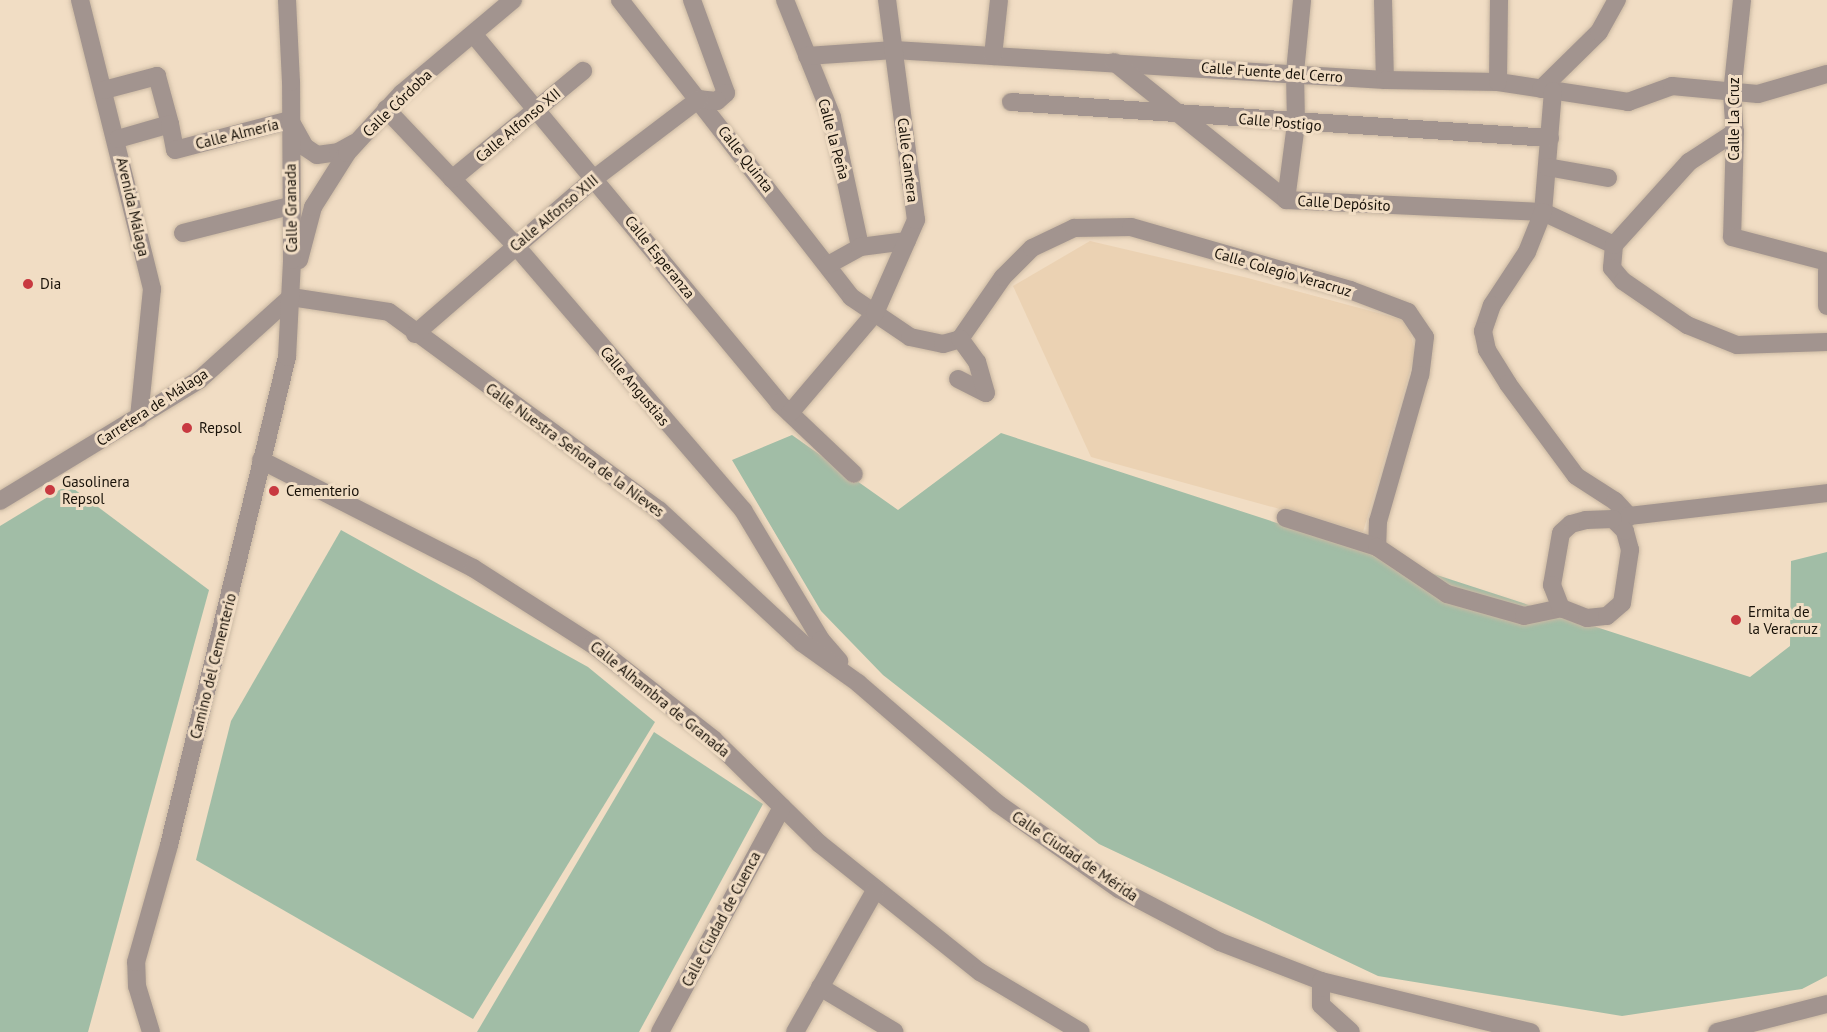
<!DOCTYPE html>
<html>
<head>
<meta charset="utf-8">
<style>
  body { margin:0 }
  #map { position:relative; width:1827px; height:1032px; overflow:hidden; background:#f1ddc4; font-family:"PT Sans",sans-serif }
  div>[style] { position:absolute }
  .built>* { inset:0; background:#ebd2b3 }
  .green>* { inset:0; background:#a1bda6 }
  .roads { filter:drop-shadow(0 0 2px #cab8a2) drop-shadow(0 0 2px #cab8a2) }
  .minor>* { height:18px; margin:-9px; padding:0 9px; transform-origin:9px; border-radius:9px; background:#a2948f }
  .dots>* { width:16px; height:16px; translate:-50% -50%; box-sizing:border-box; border:3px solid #f1ddc4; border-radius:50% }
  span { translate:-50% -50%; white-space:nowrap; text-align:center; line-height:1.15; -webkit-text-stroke:6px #f1ddc4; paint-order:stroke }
  .street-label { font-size:15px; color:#191209 }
  .poi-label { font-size:15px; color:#191209 }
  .left { translate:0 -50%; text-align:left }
</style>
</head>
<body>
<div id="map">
  <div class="built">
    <i style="clip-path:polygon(1090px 241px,1248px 278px,1408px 321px,1415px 354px,1363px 532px,1091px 457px,1013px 286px)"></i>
  </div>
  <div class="green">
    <i style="clip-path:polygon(1001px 433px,1750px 677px,1790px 646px,1791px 561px,1827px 552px,1827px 976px,1802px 989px,1622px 1016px,1378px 976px,1099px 844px,883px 675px,821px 611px,732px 460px,792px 435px,898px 510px)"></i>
    <i style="clip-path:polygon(61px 489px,74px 489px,209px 590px,88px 1032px,0 1032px,0 526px)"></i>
    <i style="clip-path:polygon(341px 530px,588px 667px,655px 722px,473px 1019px,196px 860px,231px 721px)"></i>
    <i style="clip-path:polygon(654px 732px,763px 804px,639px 1032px,477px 1032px)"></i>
  </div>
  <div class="roads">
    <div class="minor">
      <i style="left:80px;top:0;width:298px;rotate:76deg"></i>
      <i style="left:152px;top:289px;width:130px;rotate:95.8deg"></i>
      <i style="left:620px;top:0;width:376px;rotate:52.1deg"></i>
      <i style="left:851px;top:297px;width:71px;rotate:34.1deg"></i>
      <i style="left:910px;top:337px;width:34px;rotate:12deg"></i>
      <i style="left:943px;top:344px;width:18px;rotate:-16deg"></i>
      <i style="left:960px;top:339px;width:75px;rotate:-55.3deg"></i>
      <i style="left:1003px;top:277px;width:41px;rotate:-45deg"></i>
      <i style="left:1032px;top:248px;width:47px;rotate:-25.5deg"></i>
      <i style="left:1074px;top:228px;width:57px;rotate:-1deg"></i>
      <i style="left:1131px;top:227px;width:228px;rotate:16deg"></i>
      <i style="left:1350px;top:290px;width:62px;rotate:20.8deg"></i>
      <i style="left:1408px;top:312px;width:30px;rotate:56deg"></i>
      <i style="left:1425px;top:337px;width:38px;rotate:97deg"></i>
      <i style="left:1420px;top:375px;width:152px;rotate:106deg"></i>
      <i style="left:1378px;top:521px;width:26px;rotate:92deg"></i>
      <i style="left:1377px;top:547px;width:96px;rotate:-162.3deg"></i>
      <i style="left:692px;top:0;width:99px;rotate:69.9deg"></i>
      <i style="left:726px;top:93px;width:12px;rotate:138deg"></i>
      <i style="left:717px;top:101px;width:18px;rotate:-174deg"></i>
      <i style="left:785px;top:0;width:126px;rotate:68.1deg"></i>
      <i style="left:832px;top:117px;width:133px;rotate:77.8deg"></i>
      <i style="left:1383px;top:0;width:80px;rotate:88.6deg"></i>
      <i style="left:1742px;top:0;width:94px;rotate:96.1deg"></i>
      <i style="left:1732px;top:93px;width:39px;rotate:86deg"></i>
      <i style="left:1735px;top:132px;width:105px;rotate:91.6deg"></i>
      <i style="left:1732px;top:237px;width:98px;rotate:14.7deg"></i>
      <i style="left:474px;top:35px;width:478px;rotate:50.3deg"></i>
      <i style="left:779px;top:403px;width:103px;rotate:43.4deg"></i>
      <i style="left:807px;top:56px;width:87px;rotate:-3.9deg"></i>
      <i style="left:894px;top:50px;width:492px;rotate:3.5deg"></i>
      <i style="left:1385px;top:80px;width:113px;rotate:1deg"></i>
      <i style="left:1498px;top:82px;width:132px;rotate:8.7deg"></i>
      <i style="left:1628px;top:102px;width:47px;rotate:-20deg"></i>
      <i style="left:1672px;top:86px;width:86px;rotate:5.3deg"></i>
      <i style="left:1758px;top:94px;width:72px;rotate:-16.2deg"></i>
      <i style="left:993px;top:56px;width:56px;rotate:-83.9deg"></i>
      <i style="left:1114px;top:62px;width:221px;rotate:38.7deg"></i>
      <i style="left:1286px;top:200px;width:257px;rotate:2.7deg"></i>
      <i style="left:1543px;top:212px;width:78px;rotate:24.9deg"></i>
      <i style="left:1498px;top:82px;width:82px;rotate:-89.3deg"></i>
      <i style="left:1541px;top:89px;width:81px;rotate:-44.5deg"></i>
      <i style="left:1599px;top:32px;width:37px;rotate:-61deg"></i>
      <i style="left:104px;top:90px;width:55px;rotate:-14.8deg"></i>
      <i style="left:157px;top:76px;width:50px;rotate:74.8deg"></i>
      <i style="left:170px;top:124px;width:54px;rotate:163.9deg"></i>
      <i style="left:1553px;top:91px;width:121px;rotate:94.7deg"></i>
      <i style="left:1543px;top:212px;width:43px;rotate:111.8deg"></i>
      <i style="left:1527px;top:252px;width:64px;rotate:123.4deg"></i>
      <i style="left:1492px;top:305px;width:28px;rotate:109deg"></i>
      <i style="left:1483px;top:331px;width:19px;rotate:78deg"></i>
      <i style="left:1487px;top:350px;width:40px;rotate:58deg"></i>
      <i style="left:1508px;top:384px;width:114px;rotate:53.5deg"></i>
      <i style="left:1576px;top:476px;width:46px;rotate:32.7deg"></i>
      <i style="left:1615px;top:501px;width:21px;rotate:47deg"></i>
      <i style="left:1011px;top:102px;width:540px;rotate:3.82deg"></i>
      <i style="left:386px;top:109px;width:187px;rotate:46.5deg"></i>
      <i style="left:515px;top:245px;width:350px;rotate:49.3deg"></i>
      <i style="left:743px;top:510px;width:152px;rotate:59deg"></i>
      <i style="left:821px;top:640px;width:28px;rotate:49deg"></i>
      <i style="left:170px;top:124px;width:26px;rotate:79deg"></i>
      <i style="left:175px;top:150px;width:119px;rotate:-14.6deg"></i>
      <i style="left:290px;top:120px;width:31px;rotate:61deg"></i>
      <i style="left:305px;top:147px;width:14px;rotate:34deg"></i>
      <i style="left:317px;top:155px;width:21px;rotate:-8deg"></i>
      <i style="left:338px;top:152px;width:18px;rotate:-29deg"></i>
      <i style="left:1547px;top:167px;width:62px;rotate:10.2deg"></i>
      <i style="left:452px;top:179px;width:170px;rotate:-39.5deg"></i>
      <i style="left:1286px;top:200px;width:77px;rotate:-82.5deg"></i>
      <i style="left:1296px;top:124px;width:52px;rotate:-91.1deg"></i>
      <i style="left:1295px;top:72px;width:72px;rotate:-84.4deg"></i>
      <i style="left:183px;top:233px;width:110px;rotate:-14.2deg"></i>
      <i style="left:1614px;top:245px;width:23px;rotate:95deg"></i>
      <i style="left:1612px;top:268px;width:17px;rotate:50deg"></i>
      <i style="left:1623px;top:281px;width:78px;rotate:34.5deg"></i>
      <i style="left:1687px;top:325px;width:54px;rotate:21.8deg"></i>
      <i style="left:1737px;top:345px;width:90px;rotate:-1.9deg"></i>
      <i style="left:1614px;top:245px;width:112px;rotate:-47.9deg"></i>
      <i style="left:1689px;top:162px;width:55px;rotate:-33.1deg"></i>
      <i style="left:299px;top:260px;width:55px;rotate:-75.2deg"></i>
      <i style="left:313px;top:207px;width:64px;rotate:-57.8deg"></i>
      <i style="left:347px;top:153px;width:81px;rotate:-47.5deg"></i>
      <i style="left:402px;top:93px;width:145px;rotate:-40deg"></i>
      <i style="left:828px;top:265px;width:37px;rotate:-29deg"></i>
      <i style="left:860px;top:247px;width:47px;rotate:-7.3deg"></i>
      <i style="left:1827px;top:271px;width:35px;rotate:90deg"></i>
      <i style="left:291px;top:297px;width:99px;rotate:8.7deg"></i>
      <i style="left:389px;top:312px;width:335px;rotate:36.3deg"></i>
      <i style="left:659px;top:510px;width:195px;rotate:42.9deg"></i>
      <i style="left:802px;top:643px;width:69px;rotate:35.5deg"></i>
      <i style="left:858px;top:683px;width:184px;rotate:40.8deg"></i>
      <i style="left:997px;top:803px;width:149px;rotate:35.2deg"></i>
      <i style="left:1119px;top:889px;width:114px;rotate:27.7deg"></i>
      <i style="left:1220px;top:942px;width:108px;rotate:21.1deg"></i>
      <i style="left:1321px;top:981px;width:216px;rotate:13.7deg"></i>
      <i style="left:415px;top:334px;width:238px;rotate:-40.9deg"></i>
      <i style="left:595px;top:178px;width:131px;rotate:-37.2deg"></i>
      <i style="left:958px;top:379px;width:31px;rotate:27deg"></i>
      <i style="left:986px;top:393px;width:32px;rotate:-106deg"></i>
      <i style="left:977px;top:362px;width:29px;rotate:-126deg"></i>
      <i style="left:790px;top:413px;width:131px;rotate:-49.6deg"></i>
      <i style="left:875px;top:313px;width:102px;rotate:-66.2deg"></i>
      <i style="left:916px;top:220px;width:222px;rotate:-97.5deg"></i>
      <i style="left:261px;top:460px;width:238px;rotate:27deg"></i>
      <i style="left:473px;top:568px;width:141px;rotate:32.6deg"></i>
      <i style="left:592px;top:644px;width:154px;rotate:38.1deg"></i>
      <i style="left:713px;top:739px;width:150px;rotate:44.5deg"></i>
      <i style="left:820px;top:844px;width:205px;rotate:38.7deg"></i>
      <i style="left:980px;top:972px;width:117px;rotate:30.7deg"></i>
      <i style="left:0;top:501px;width:233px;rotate:-31.3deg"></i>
      <i style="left:199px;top:380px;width:124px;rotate:-42.1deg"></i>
      <i style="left:1621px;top:525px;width:12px;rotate:-48deg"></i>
      <i style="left:1629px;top:516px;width:199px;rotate:-6.6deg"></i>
      <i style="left:1377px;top:547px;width:84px;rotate:33.9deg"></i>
      <i style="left:1447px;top:594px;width:80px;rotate:15.9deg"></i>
      <i style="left:1524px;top:616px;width:38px;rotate:-12deg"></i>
      <i style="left:1561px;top:608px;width:28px;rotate:21deg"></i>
      <i style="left:1587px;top:618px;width:20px;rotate:-6deg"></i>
      <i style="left:1607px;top:616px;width:20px;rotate:-41deg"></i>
      <i style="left:1622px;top:603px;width:54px;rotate:-81.4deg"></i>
      <i style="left:1630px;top:550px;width:20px;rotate:-105deg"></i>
      <i style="left:1625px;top:531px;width:17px;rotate:-135deg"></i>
      <i style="left:1613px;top:519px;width:27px;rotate:178deg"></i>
      <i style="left:1586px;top:520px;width:16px;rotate:165deg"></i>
      <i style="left:1571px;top:524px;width:13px;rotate:138deg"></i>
      <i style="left:1561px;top:533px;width:53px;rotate:99.8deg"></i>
      <i style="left:1552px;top:585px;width:25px;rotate:69deg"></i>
      <i style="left:1321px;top:981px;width:24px;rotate:90deg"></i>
      <i style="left:1321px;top:1005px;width:40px;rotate:42deg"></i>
      <i style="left:820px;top:987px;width:87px;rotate:31deg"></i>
      <i style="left:151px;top:1032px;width:48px;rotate:-106.9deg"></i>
      <i style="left:137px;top:986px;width:24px;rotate:-92deg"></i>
      <i style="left:136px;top:962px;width:122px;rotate:-74.2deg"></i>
      <i style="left:169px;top:845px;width:502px;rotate:-76.41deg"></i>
      <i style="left:287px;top:357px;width:97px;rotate:-87deg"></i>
      <i style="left:292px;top:260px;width:178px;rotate:-90.3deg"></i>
      <i style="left:291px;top:82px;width:82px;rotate:-92.8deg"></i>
      <i style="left:660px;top:1032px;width:256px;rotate:-61.5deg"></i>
      <i style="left:795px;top:1032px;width:164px;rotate:-60.5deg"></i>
      <i style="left:1717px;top:1032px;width:114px;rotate:-14.3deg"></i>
    </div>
  </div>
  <div class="dots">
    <i style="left:28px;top:284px;background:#c83940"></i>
    <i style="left:187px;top:428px;background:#c83940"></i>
    <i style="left:50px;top:490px;background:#c83940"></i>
    <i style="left:274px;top:491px;background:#c83940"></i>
    <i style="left:1736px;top:620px;background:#c83940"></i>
  </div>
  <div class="street-label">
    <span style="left:1272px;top:72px;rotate:4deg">Calle Fuente del Cerro</span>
    <span style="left:397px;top:103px;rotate:-44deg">Calle Córdoba</span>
    <span style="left:1734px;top:119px;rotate:-90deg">Calle La Cruz</span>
    <span style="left:1280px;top:122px;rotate:5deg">Calle Postigo</span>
    <span style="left:518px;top:125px;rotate:-40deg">Calle Alfonso XII</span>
    <span style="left:237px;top:134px;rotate:-14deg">Calle Almería</span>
    <span style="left:834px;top:139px;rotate:75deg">Calle la Peña</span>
    <span style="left:746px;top:159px;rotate:52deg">Calle Quinta</span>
    <span style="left:908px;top:160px;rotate:83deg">Calle Cantera</span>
    <span style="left:1344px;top:203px;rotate:3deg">Calle Depósito</span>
    <span style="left:133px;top:207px;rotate:77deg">Avenida Málaga</span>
    <span style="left:291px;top:208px;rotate:-91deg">Calle Granada</span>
    <span style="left:554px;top:213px;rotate:-40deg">Calle Alfonso XIII</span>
    <span style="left:660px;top:257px;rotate:51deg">Calle Esperanza</span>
    <span style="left:1283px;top:272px;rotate:16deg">Calle Colegio Veracruz</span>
    <span style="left:635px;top:386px;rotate:50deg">Calle Angustias</span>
    <span style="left:152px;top:407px;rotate:-33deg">Carretera de Málaga</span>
    <span style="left:575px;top:450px;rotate:36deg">Calle Nuestra Señora de la Nieves</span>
    <span style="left:213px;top:666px;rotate:-76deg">Camino del Cementerio</span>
    <span style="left:660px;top:699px;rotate:39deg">Calle Alhambra de Granada</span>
    <span style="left:1075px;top:856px;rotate:34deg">Calle Ciudad de Mérida</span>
    <span style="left:721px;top:919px;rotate:-62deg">Calle Ciudad de Cuenca</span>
  </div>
  <div class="poi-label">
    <span class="left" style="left:40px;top:284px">Dia</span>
    <span class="left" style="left:199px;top:428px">Repsol</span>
    <span class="left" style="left:62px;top:490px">Gasolinera<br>Repsol</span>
    <span class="left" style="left:286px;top:491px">Cementerio</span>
    <span class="left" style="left:1748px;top:620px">Ermita de<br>la Veracruz</span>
  </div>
</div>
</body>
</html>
